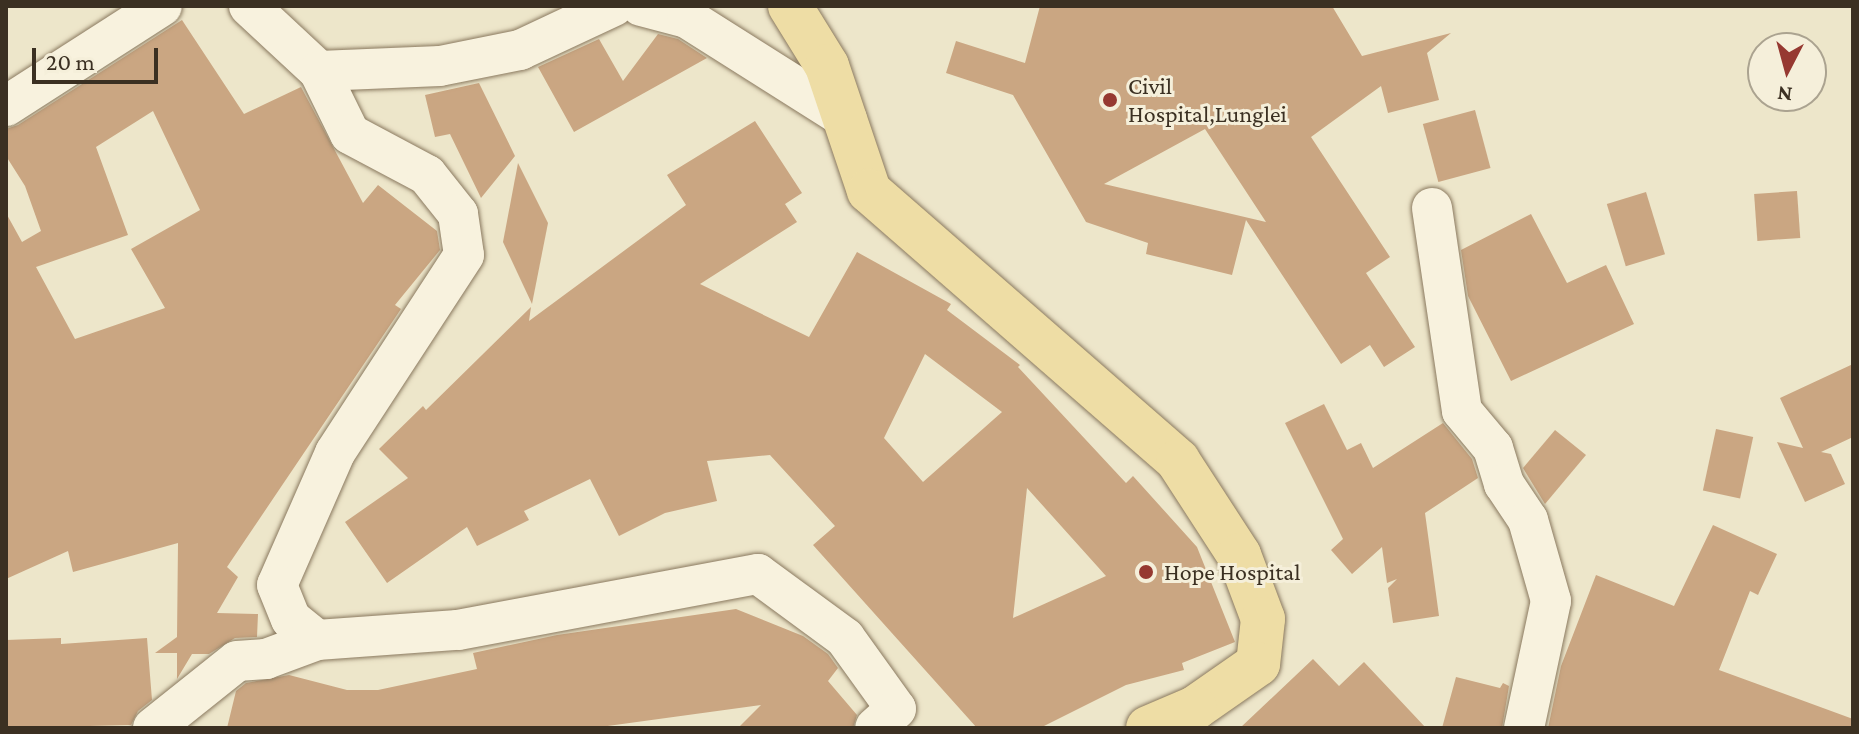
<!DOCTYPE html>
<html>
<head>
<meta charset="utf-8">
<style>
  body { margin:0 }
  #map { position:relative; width:1859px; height:734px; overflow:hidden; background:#ede6ca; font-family:"Crimson Pro",serif }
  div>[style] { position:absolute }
  .building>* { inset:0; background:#caa682; transform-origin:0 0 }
  .roads { filter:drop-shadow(0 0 2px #8a795f) drop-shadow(0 0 2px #8a795f) }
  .minor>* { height:40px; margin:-20px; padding:0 20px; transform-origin:20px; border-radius:20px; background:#f8f2de }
  .primary>* { height:44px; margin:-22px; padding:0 22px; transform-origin:22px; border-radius:22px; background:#eedda5 }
  .dots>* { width:22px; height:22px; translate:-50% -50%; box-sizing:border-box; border:4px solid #f5efda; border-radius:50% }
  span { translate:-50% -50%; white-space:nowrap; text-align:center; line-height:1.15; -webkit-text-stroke:6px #f5efda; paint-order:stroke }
  .poi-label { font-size:24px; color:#3b3022 }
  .left { translate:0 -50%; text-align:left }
  .frame { position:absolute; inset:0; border:8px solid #3b3022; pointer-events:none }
  .north { position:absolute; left:1747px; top:32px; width:80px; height:80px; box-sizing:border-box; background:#f5efda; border:2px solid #aba390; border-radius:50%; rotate:186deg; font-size:22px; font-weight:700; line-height:32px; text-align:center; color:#3b3022 }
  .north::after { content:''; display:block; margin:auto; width:28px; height:36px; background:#963931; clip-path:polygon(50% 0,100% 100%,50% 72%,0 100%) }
  .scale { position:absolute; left:32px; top:48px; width:126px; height:36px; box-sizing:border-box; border:4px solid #3b3022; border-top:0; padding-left:10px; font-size:24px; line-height:28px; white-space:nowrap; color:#3b3022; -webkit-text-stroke:6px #f5efda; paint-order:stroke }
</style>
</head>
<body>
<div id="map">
  <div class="building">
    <i style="clip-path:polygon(evenodd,1040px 6px,1332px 6px,1362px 56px,1451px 33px,1427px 53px,1439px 100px,1388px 113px,1381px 86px,1311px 137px,1390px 257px,1366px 273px,1415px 347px,1384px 367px,1370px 345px,1341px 364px,1246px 220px,1232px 275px,1146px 254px,1148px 243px,1086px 222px,1013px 95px,946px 73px,956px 41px,1025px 63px,1040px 6px,1205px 129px,1266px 222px,1104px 184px,1205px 129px)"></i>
    <i style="clip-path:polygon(evenodd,182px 20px,244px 114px,301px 87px,363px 203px,378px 185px,437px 231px,440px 250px,395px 305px,401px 309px,227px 567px,238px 577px,217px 613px,258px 614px,257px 637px,235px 638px,209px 654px,192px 654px,177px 679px,177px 653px,155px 653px,177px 637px,178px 543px,73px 572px,68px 551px,6px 579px,6px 213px,22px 242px,41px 231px,25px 186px,6px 156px,6px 129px,18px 125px,182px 20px,153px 111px,200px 210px,131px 249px,165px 308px,75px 339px,36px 267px,128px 235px,96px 147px,153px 111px)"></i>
    <i style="clip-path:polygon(658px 34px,678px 39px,707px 58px,574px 132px,538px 67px,599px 39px,623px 81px)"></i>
    <i style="clip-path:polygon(479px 83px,515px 156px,481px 198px,450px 134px,435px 137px,425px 95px)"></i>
    <i style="left:1475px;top:110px;width:60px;height:54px;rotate:75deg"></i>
    <i style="clip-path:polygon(evenodd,755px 121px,802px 193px,785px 204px,797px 222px,700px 284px,809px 337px,857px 252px,951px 304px,947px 310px,1020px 365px,1018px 367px,1126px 483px,1133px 476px,1197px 547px,1235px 642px,1182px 663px,1184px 670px,1126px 685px,1040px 728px,977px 728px,813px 545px,835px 526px,770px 455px,707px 461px,717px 501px,665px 513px,619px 536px,590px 479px,524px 511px,529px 520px,477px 546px,467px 527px,387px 583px,345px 522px,408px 478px,379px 449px,423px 406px,426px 410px,531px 307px,529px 321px,686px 205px,667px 175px,755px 121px,925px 354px,1002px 412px,923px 482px,884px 438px,925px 354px,755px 121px,1027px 488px,1106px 576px,1013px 618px,1027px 488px)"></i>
    <i style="clip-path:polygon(518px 163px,548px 223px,532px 304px,503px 242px)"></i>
    <i style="left:1797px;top:191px;width:47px;height:43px;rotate:86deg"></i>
    <i style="left:1646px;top:192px;width:65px;height:41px;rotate:73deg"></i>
    <i style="clip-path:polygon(1531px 214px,1567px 283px,1606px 265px,1634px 324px,1511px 381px,1468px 296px,1461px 250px)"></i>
    <i style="clip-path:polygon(1853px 364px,1853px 437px,1821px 452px,1831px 454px,1845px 484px,1805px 502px,1777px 442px,1803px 448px,1780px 398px)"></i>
    <i style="clip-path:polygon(1324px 404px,1347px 450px,1361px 443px,1373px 468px,1443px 423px,1472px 459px,1478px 478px,1425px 513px,1439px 616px,1393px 623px,1388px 588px,1397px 579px,1387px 583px,1382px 547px,1352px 574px,1331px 550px,1343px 539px,1285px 423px)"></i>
    <i style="left:1716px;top:429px;width:38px;height:63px;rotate:12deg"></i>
    <i style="clip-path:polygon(1555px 430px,1586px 455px,1545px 504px,1523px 468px)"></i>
    <i style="clip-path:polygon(1713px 525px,1777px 554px,1758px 595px,1750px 591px,1719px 670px,1853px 719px,1853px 728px,1548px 728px,1561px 666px,1596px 575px,1674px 606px)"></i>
    <i style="clip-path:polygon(736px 609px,803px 636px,828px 654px,838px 668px,828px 681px,857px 715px,853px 728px,738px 728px,761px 705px,593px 728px,227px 728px,236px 691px,246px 683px,289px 675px,347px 690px,378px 690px,477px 669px,473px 653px,557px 635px)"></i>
    <i style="clip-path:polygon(61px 638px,61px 644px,147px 638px,152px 700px,138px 711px,131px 725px,6px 728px,6px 640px)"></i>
    <i style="clip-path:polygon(1313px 659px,1339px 686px,1364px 662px,1426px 728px,1240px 728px)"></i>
    <i style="clip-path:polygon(1456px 677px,1500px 688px,1503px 683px,1509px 686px,1502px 728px,1442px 728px)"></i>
  </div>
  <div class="roads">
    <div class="minor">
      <i style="left:249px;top:6px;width:96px;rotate:42.9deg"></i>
      <i style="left:319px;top:71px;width:121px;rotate:-2.4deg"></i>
      <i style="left:440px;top:66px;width:82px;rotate:-11.3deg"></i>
      <i style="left:520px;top:50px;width:104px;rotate:-25.1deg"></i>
      <i style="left:641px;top:6px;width:48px;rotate:14.6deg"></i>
      <i style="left:687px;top:18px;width:189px;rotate:32.3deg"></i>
      <i style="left:319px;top:71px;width:70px;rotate:63.8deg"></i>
      <i style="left:350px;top:134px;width:87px;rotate:28deg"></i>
      <i style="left:427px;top:175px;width:50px;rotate:51.5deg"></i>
      <i style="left:458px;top:214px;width:41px;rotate:81.7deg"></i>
      <i style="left:464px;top:255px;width:236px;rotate:123.1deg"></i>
      <i style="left:335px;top:453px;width:144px;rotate:113.7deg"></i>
      <i style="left:277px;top:585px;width:37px;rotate:68deg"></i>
      <i style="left:291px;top:619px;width:33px;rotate:39deg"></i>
      <i style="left:317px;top:640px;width:141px;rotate:-4.1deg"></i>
      <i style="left:458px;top:630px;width:305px;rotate:-10.6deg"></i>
      <i style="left:758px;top:574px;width:108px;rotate:36.3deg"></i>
      <i style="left:845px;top:638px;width:87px;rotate:54.3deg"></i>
      <i style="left:896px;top:709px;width:28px;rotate:138deg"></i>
      <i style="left:6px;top:106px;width:185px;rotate:-32.7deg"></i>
      <i style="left:1432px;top:208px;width:205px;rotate:81.6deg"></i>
      <i style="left:1462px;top:411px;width:48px;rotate:50deg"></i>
      <i style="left:1493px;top:448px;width:38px;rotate:73deg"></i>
      <i style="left:1504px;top:484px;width:43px;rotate:56.3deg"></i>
      <i style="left:1528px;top:520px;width:84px;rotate:74.1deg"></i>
      <i style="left:1551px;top:601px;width:130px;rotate:102deg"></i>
      <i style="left:153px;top:728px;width:107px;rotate:-38.6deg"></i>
      <i style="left:237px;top:661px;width:29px;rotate:-4deg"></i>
      <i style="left:266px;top:659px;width:54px;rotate:-20.4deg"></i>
    </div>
    <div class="primary">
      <i style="left:790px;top:6px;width:70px;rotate:58.3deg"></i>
      <i style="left:827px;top:66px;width:132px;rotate:71.4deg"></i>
      <i style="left:869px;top:191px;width:410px;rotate:41.1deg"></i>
      <i style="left:1178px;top:461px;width:112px;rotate:57deg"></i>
      <i style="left:1239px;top:555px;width:68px;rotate:69.4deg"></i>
      <i style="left:1263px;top:619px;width:45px;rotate:96.3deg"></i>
      <i style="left:1258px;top:664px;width:77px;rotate:145.1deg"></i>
      <i style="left:1195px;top:708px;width:51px;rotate:156.9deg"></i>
    </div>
  </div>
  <div class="dots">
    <i style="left:1110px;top:100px;background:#963931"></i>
    <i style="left:1146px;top:572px;background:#963931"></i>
  </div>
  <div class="poi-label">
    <span class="left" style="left:1128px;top:100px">Civil<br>Hospital,Lunglei</span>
    <span class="left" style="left:1164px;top:572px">Hope Hospital</span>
  </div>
  <div class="frame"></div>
  <div class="north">N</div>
  <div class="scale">20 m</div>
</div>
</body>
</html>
